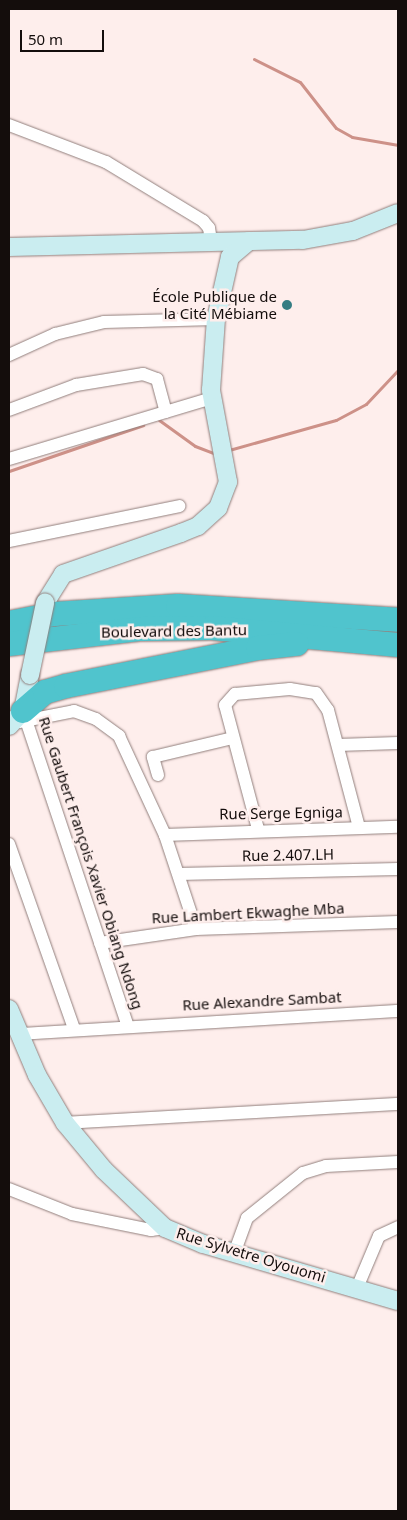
<!DOCTYPE html>
<html>
<head>
<meta charset="utf-8">
<style>
  body { margin:0 }
  #map { position:relative; width:407px; height:1520px; overflow:hidden; background:#feeeec; font-family:"Noto Sans",sans-serif }
  div>[style] { position:absolute }
  .stream>* { height:3px; margin:-1.5px; padding:0 1.5px; transform-origin:1.5px; border-radius:1.5px; background:#cd9188 }
  .roads { filter:drop-shadow(0 0 1px #917f7c) drop-shadow(0 0 1px #917f7c) }
  .street>* { height:12px; margin:-6px; padding:0 6px; transform-origin:6px; border-radius:6px; background:#fff }
  .secondary>* { height:18px; margin:-9px; padding:0 9px; transform-origin:9px; border-radius:9px; background:#caedf0 }
  .highway>* { height:24px; margin:-12px; padding:0 12px; transform-origin:12px; border-radius:12px; background:#50c4cd }
  .bridges { filter:drop-shadow(0 0 1px #917f7c) drop-shadow(0 0 1px #917f7c) }
  .secondary-bridge>* { height:18px; margin:-9px; padding:0 9px; transform-origin:9px; border-radius:9px; background:#caedf0 }
  .dots>* { width:14px; height:14px; translate:-50% -50%; box-sizing:border-box; border:2px solid #feeeec; border-radius:50% }
  span { translate:-50% -50%; white-space:nowrap; text-align:center; line-height:1.15; -webkit-text-stroke:5px #feeeec; paint-order:stroke }
  .poi-label { font-size:15px; color:#140d0c }
  .right { translate:-100% -50%; text-align:right }
  .street-label { font-size:15px; color:#140d0c }
  .frame { position:absolute; inset:0; border:10px solid #140d0c; pointer-events:none }
  .scale { position:absolute; left:20px; top:30px; width:84px; height:22px; box-sizing:border-box; border:2px solid #140d0c; border-top:0; padding-left:6px; font-size:15px; line-height:18px; white-space:nowrap; color:#140d0c; -webkit-text-stroke:4px #feeeec; paint-order:stroke }
</style>
</head>
<body>
<div id="map">
  <div class="stream">
    <i style="left:254px;top:59px;width:51px;rotate:26.6deg"></i>
    <i style="left:300px;top:82px;width:58px;rotate:52deg"></i>
    <i style="left:336px;top:128px;width:18px;rotate:29deg"></i>
    <i style="left:352px;top:137px;width:47px;rotate:9.9deg"></i>
    <i style="left:159px;top:420px;width:44px;rotate:35.8deg"></i>
    <i style="left:195px;top:446px;width:22px;rotate:21deg"></i>
    <i style="left:229px;top:450px;width:111px;rotate:-15.7deg"></i>
    <i style="left:336px;top:420px;width:34px;rotate:-28deg"></i>
    <i style="left:366px;top:404px;width:47px;rotate:-46.7deg"></i>
    <i style="left:9px;top:471px;width:142px;rotate:-18.9deg"></i>
  </div>
  <div class="roads">
    <div class="street">
      <i style="left:9px;top:125px;width:104px;rotate:20.9deg"></i>
      <i style="left:106px;top:162px;width:114px;rotate:31.3deg"></i>
      <i style="left:203px;top:221px;width:9px;rotate:49deg"></i>
      <i style="left:209px;top:228px;width:13px;rotate:81deg"></i>
      <i style="left:9px;top:355px;width:51px;rotate:-24.5deg"></i>
      <i style="left:55px;top:334px;width:50px;rotate:-13.8deg"></i>
      <i style="left:104px;top:322px;width:112px;rotate:-1.5deg"></i>
      <i style="left:9px;top:410px;width:72px;rotate:-20.5deg"></i>
      <i style="left:76px;top:385px;width:68px;rotate:-9.3deg"></i>
      <i style="left:143px;top:374px;width:15px;rotate:20deg"></i>
      <i style="left:157px;top:379px;width:34px;rotate:75deg"></i>
      <i style="left:9px;top:459px;width:212px;rotate:-16.7deg"></i>
      <i style="left:9px;top:541px;width:174px;rotate:-11.6deg"></i>
      <i style="left:23px;top:711px;width:332px;rotate:71.6deg"></i>
      <i style="left:19px;top:722px;width:56px;rotate:-11.3deg"></i>
      <i style="left:74px;top:711px;width:23px;rotate:20deg"></i>
      <i style="left:96px;top:719px;width:29px;rotate:36deg"></i>
      <i style="left:119px;top:736px;width:109px;rotate:65.1deg"></i>
      <i style="left:165px;top:835px;width:99px;rotate:71.7deg"></i>
      <i style="left:338px;top:745px;width:60px;rotate:-1.9deg"></i>
      <i style="left:158px;top:775px;width:19px;rotate:-106deg"></i>
      <i style="left:153px;top:757px;width:82px;rotate:-13.4deg"></i>
      <i style="left:258px;top:829px;width:128px;rotate:-104.9deg"></i>
      <i style="left:225px;top:705px;width:15px;rotate:-48deg"></i>
      <i style="left:235px;top:694px;width:55px;rotate:-5.2deg"></i>
      <i style="left:290px;top:689px;width:26px;rotate:9deg"></i>
      <i style="left:316px;top:693px;width:21px;rotate:55deg"></i>
      <i style="left:328px;top:710px;width:121px;rotate:75.2deg"></i>
      <i style="left:165px;top:835px;width:233px;rotate:-2deg"></i>
      <i style="left:9px;top:844px;width:196px;rotate:70.6deg"></i>
      <i style="left:179px;top:874px;width:219px;rotate:-1.3deg"></i>
      <i style="left:100px;top:943px;width:97px;rotate:-8.3deg"></i>
      <i style="left:196px;top:929px;width:202px;rotate:-2deg"></i>
      <i style="left:20px;top:1034px;width:379px;rotate:-3.5deg"></i>
      <i style="left:65px;top:1123px;width:334px;rotate:-3.3deg"></i>
      <i style="left:9px;top:1189px;width:68px;rotate:21.6deg"></i>
      <i style="left:72px;top:1214px;width:81px;rotate:11.4deg"></i>
      <i style="left:151px;top:1230px;width:14px;rotate:-8deg"></i>
      <i style="left:235px;top:1251px;width:35px;rotate:-70deg"></i>
      <i style="left:247px;top:1218px;width:72px;rotate:-38.8deg"></i>
      <i style="left:303px;top:1173px;width:24px;rotate:-17deg"></i>
      <i style="left:326px;top:1166px;width:72px;rotate:-3.2deg"></i>
      <i style="left:357px;top:1288px;width:56px;rotate:-67.1deg"></i>
      <i style="left:379px;top:1236px;width:21px;rotate:-25deg"></i>
    </div>
    <div class="secondary">
      <i style="left:9px;top:247px;width:294px;rotate:-1.4deg"></i>
      <i style="left:303px;top:240px;width:51px;rotate:-10.2deg"></i>
      <i style="left:353px;top:231px;width:48px;rotate:-21.8deg"></i>
      <i style="left:45px;top:603px;width:34px;rotate:-58deg"></i>
      <i style="left:63px;top:574px;width:125px;rotate:-19.2deg"></i>
      <i style="left:181px;top:533px;width:18px;rotate:-22deg"></i>
      <i style="left:198px;top:526px;width:27px;rotate:-42deg"></i>
      <i style="left:218px;top:508px;width:28px;rotate:-69deg"></i>
      <i style="left:228px;top:482px;width:94px;rotate:-100.5deg"></i>
      <i style="left:211px;top:390px;width:71px;rotate:-86deg"></i>
      <i style="left:216px;top:319px;width:64px;rotate:-77.3deg"></i>
      <i style="left:230px;top:257px;width:25px;rotate:-40deg"></i>
      <i style="left:9px;top:726px;width:21px;rotate:-47deg"></i>
      <i style="left:23px;top:711px;width:37px;rotate:-79deg"></i>
      <i style="left:9px;top:1009px;width:72px;rotate:67deg"></i>
      <i style="left:37px;top:1075px;width:56px;rotate:59.7deg"></i>
      <i style="left:65px;top:1123px;width:61px;rotate:50.3deg"></i>
      <i style="left:104px;top:1170px;width:84px;rotate:43.6deg"></i>
      <i style="left:165px;top:1228px;width:41px;rotate:22.8deg"></i>
      <i style="left:203px;top:1244px;width:203px;rotate:16.3deg"></i>
    </div>
    <div class="highway">
      <i style="left:9px;top:623px;width:46px;rotate:-11.3deg"></i>
      <i style="left:54px;top:614px;width:124px;rotate:-3.7deg"></i>
      <i style="left:178px;top:606px;width:220px;rotate:3.6deg"></i>
      <i style="left:9px;top:644px;width:133px;rotate:-6.5deg"></i>
      <i style="left:141px;top:629px;width:71px;rotate:-0.8deg"></i>
      <i style="left:212px;top:628px;width:187px;rotate:5.2deg"></i>
      <i style="left:23px;top:711px;width:29px;rotate:-41deg"></i>
      <i style="left:45px;top:692px;width:22px;rotate:-16deg"></i>
      <i style="left:66px;top:686px;width:196px;rotate:-11.2deg"></i>
      <i style="left:258px;top:648px;width:39px;rotate:-6deg"></i>
    </div>
  </div>
  <div class="bridges">
    <div class="secondary-bridge">
      <i style="left:30px;top:675px;width:74px;rotate:-78.2deg"></i>
    </div>
  </div>
  <div class="dots">
    <i style="left:287px;top:305px;background:#357d83"></i>
  </div>
  <div class="poi-label">
    <span class="right" style="left:277px;top:305px">École Publique de<br>la Cité Mébiame</span>
  </div>
  <div class="street-label">
    <span style="left:174px;top:631px;rotate:-1deg">Boulevard des Bantu</span>
    <span style="left:281px;top:813px;rotate:-1deg">Rue Serge Egniga</span>
    <span style="left:288px;top:855px;rotate:-1deg">Rue 2.407.LH</span>
    <span style="left:91px;top:863px;rotate:72deg">Rue Gaubert François Xavier Obiang Ndong</span>
    <span style="left:248px;top:913px;rotate:-3deg">Rue Lambert Ekwaghe Mba</span>
    <span style="left:262px;top:1001px;rotate:-3deg">Rue Alexandre Sambat</span>
    <span style="left:251px;top:1255px;rotate:17deg">Rue Sylvetre Oyouomi</span>
  </div>
  <div class="frame"></div>
  <div class="scale">50 m</div>
</div>
</body>
</html>
